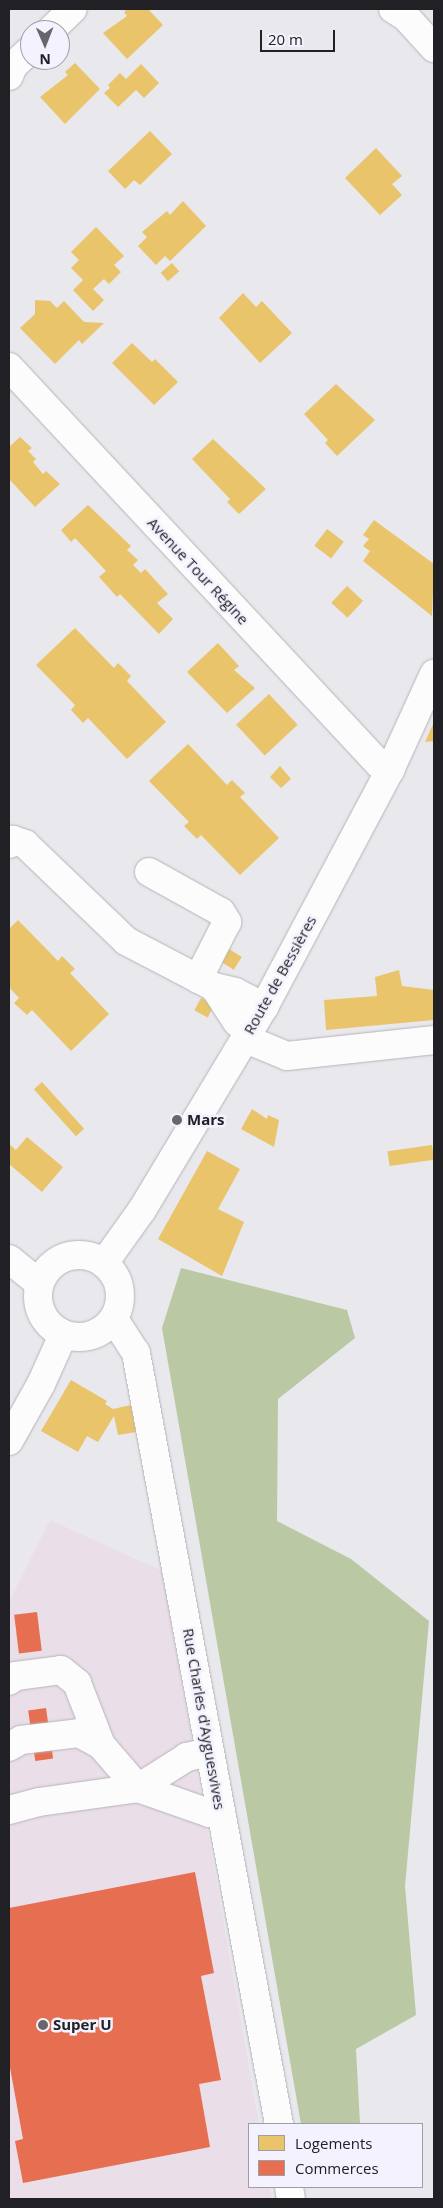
<!DOCTYPE html>
<html>
<head>
<meta charset="utf-8">
<style>
  body { margin:0 }
  #map { position:relative; width:443px; height:2208px; overflow:hidden; background:#e8e8ed; font-family:"Open Sans",sans-serif }
  div>[style] { position:absolute }
  .commercial>* { inset:0; background:#eadee8 }
  .forest>* { inset:0; background:#bbc8a4 }
  .homes>* { inset:0; background:#e9c46a; transform-origin:0 0 }
  .shops>* { inset:0; background:#e76f51; transform-origin:0 0 }
  .roads { filter:drop-shadow(0 0 1px #b5b4b9) drop-shadow(0 0 1px #b5b4b9) }
  .minor>* { height:28px; margin:-14px; padding:0 14px; transform-origin:14px; border-radius:14px; background:#fcfcfc }
  .major>* { height:28px; margin:-14px; padding:0 14px; transform-origin:14px; border-radius:14px; background:#fcfcfc }
  .major>.ring { margin:-14px; padding:0; box-sizing:content-box; background:none; border:28px solid #fcfcfc; border-radius:50% }
  .dots>* { width:14px; height:14px; translate:-50% -50%; box-sizing:border-box; border:2px solid #f3f2fe; border-radius:50% }
  span { translate:-50% -50%; white-space:nowrap; text-align:center; line-height:1.15; -webkit-text-stroke:5px #f3f2fe; paint-order:stroke }
  .street-label { font-size:15px; color:#212125 }
  .poi-label { font-size:15px; color:#212125; font-weight:700 }
  .left { translate:0 -50%; text-align:left }
  .frame { position:absolute; inset:0; border:10px solid #212125; pointer-events:none }
  .legend { position:absolute; left:248px; top:2123px; width:175px; height:65px; box-sizing:border-box; background:#f3f2fe; border:1px solid #9f9ea7; margin:0; padding:6px 9px; list-style:none; font-size:15px; color:#212125 }
  .legend li { display:flex; align-items:center; gap:10px; height:25px }
  .legend b { width:25px; border:1px solid #9f9ea7 }
  .north { position:absolute; left:20px; top:20px; width:50px; height:50px; box-sizing:border-box; background:#f3f2fe; border:1px solid #9f9ea7; border-radius:50%; rotate:179deg; font-size:14px; font-weight:700; line-height:20px; text-align:center; color:#212125 }
  .north::after { content:''; display:block; margin:auto; width:18px; height:22px; background:#67676b; clip-path:polygon(50% 0,100% 100%,50% 72%,0 100%) }
  .scale { position:absolute; left:260px; top:30px; width:75px; height:22px; box-sizing:border-box; border:2px solid #212125; border-top:0; padding-left:6px; font-size:15px; line-height:18px; white-space:nowrap; color:#212125; -webkit-text-stroke:4px #f3f2fe; paint-order:stroke }
</style>
</head>
<body>
<div id="map">
  <div class="commercial">
    <i style="clip-path:polygon(50px 1520px,162px 1571px,259px 2124px,249px 2124px,249px 2187px,270px 2187px,272px 2199px,9px 2199px,9px 1602px)"></i>
  </div>
  <div class="forest">
    <i style="clip-path:polygon(181px 1268px,347px 1310px,355px 1338px,278px 1399px,277px 1521px,351px 1559px,429px 1621px,405px 1886px,416px 2015px,356px 2049px,360px 2124px,301px 2124px,162px 1328px)"></i>
  </div>
  <div class="homes">
    <i style="clip-path:polygon(127px 9px,148px 9px,163px 25px,127px 59px,103px 33px,127px 16px,124px 12px)"></i>
    <i style="clip-path:polygon(75px 63px,100px 89px,65px 124px,40px 97px,68px 75px,65px 72px)"></i>
    <i style="clip-path:polygon(141px 64px,159px 83px,144px 98px,136px 90px,118px 107px,104px 93px,110px 88px,108px 85px,120px 73px,126px 79px)"></i>
    <i style="clip-path:polygon(150px 131px,172px 154px,140px 185px,134px 180px,125px 189px,108px 171px)"></i>
    <i style="clip-path:polygon(376px 148px,402px 176px,392px 184px,402px 195px,380px 215px,345px 178px)"></i>
    <i style="clip-path:polygon(183px 201px,206px 226px,170px 261px,165px 256px,156px 265px,138px 246px,147px 237px,142px 232px,167px 211px,170px 215px)"></i>
    <i style="clip-path:polygon(96px 227px,124px 256px,114px 265px,121px 272px,109px 284px,104px 279px,93px 289px,104px 300px,93px 311px,73px 290px,83px 280px,71px 268px,79px 260px,71px 252px)"></i>
    <i style="left:172px;top:263px;width:11px;height:15px;rotate:49deg"></i>
    <i style="clip-path:polygon(243px 293px,256px 307px,262px 301px,292px 333px,260px 363px,219px 318px)"></i>
    <i style="clip-path:polygon(35px 300px,50px 301px,57px 308px,64px 301px,84px 322px,104px 323px,82px 344px,79px 340px,55px 364px,20px 328px,35px 314px)"></i>
    <i style="clip-path:polygon(132px 343px,152px 362px,155px 359px,178px 382px,154px 405px,112px 363px)"></i>
    <i style="clip-path:polygon(336px 384px,375px 420px,337px 456px,325px 443px,328px 440px,304px 414px)"></i>
    <i style="clip-path:polygon(20px 437px,32px 448px,28px 451px,36px 459px,33px 462px,43px 474px,46px 471px,60px 484px,35px 507px,9px 479px,9px 447px)"></i>
    <i style="clip-path:polygon(213px 439px,266px 489px,239px 514px,227px 502px,230px 499px,192px 459px)"></i>
    <i style="clip-path:polygon(88px 505px,131px 546px,127px 550px,138px 560px,133px 565px,141px 573px,145px 569px,168px 594px,157px 603px,173px 619px,159px 634px,120px 594px,117px 597px,99px 577px,106px 571px,75px 538px,71px 542px,61px 530px)"></i>
    <i style="clip-path:polygon(374px 520px,434px 564px,432px 616px,363px 561px,370px 551px,363px 546px,369px 539px,363px 535px)"></i>
    <i style="left:327px;top:529px;width:21px;height:21px;rotate:37deg"></i>
    <i style="left:347px;top:586px;width:22px;height:23px;rotate:43deg"></i>
    <i style="clip-path:polygon(75px 628px,114px 668px,118px 663px,131px 676px,127px 681px,166px 722px,127px 759px,88px 718px,83px 723px,71px 710px,75px 705px,36px 665px)"></i>
    <i style="clip-path:polygon(218px 643px,239px 666px,234px 670px,255px 688px,227px 713px,187px 672px)"></i>
    <i style="left:269px;top:694px;width:42px;height:45px;rotate:47deg"></i>
    <i style="clip-path:polygon(434px 722px,434px 741px,425px 742px)"></i>
    <i style="clip-path:polygon(188px 744px,227px 785px,232px 780px,245px 793px,240px 797px,279px 838px,240px 875px,201px 835px,197px 839px,184px 826px,189px 822px,149px 781px)"></i>
    <i style="clip-path:polygon(280px 766px,291px 779px,281px 788px,270px 777px)"></i>
    <i style="clip-path:polygon(18px 920px,58px 961px,62px 956px,75px 969px,70px 973px,109px 1014px,71px 1051px,32px 1010px,27px 1015px,14px 1003px,19px 998px,9px 987px,9px 929px)"></i>
    <i style="left:229px;top:949px;width:15px;height:15px;rotate:32deg"></i>
    <i style="clip-path:polygon(399px 970px,402px 986px,434px 990px,434px 1020px,326px 1030px,324px 1000px,377px 996px,375px 977px)"></i>
    <i style="left:201px;top:998px;width:15px;height:14px;rotate:28deg"></i>
    <i style="left:42px;top:1082px;width:63px;height:11px;rotate:48deg"></i>
    <i style="clip-path:polygon(252px 1109px,267px 1119px,268px 1115px,279px 1120px,274px 1147px,241px 1129px)"></i>
    <i style="clip-path:polygon(27px 1137px,63px 1167px,42px 1192px,9px 1164px,9px 1144px,16px 1150px)"></i>
    <i style="left:432px;top:1145px;width:15px;height:45px;rotate:82deg"></i>
    <i style="clip-path:polygon(207px 1151px,240px 1169px,218px 1209px,244px 1222px,222px 1276px,158px 1239px)"></i>
    <i style="clip-path:polygon(71px 1380px,107px 1401px,105px 1404px,113px 1409px,131px 1405px,136px 1432px,118px 1435px,114px 1416px,98px 1442px,87px 1436px,78px 1452px,41px 1431px)"></i>
  </div>
  <div class="shops">
    <i style="left:37px;top:1612px;width:39px;height:23px;rotate:83deg"></i>
    <i style="left:46px;top:1708px;width:51px;height:18px;rotate:82deg"></i>
    <i style="clip-path:polygon(195px 1872px,214px 1973px,201px 1976px,221px 2080px,199px 2084px,210px 2147px,23px 2183px,15px 2141px,23px 2139px,9px 2062px,9px 1908px)"></i>
  </div>
  <div class="roads">
    <div class="minor">
      <i style="left:393px;top:9px;width:15px;rotate:32deg"></i>
      <i style="left:406px;top:17px;width:42px;rotate:47.9deg"></i>
      <i style="left:51px;top:30px;width:30px;rotate:-44deg"></i>
      <i style="left:9px;top:76px;width:11px;rotate:-68deg"></i>
      <i style="left:13px;top:66px;width:23px;rotate:-43deg"></i>
      <i style="left:9px;top:367px;width:543px;rotate:47.02deg"></i>
      <i style="left:379px;top:764px;width:13px;rotate:29deg"></i>
      <i style="left:9px;top:844px;width:6px;rotate:-45deg"></i>
      <i style="left:13px;top:840px;width:13px;rotate:18deg"></i>
      <i style="left:25px;top:844px;width:140px;rotate:43.8deg"></i>
      <i style="left:126px;top:941px;width:99px;rotate:27.6deg"></i>
      <i style="left:149px;top:872px;width:82px;rotate:29.1deg"></i>
      <i style="left:221px;top:912px;width:12px;rotate:59deg"></i>
      <i style="left:227px;top:922px;width:64px;rotate:117deg"></i>
      <i style="left:250px;top:1031px;width:16px;rotate:-145deg"></i>
      <i style="left:237px;top:1022px;width:42px;rotate:-123.3deg"></i>
      <i style="left:214px;top:987px;width:22px;rotate:13deg"></i>
      <i style="left:235px;top:992px;width:33px;rotate:27deg"></i>
      <i style="left:246px;top:1039px;width:44px;rotate:22.5deg"></i>
      <i style="left:287px;top:1056px;width:148px;rotate:-6.2deg"></i>
      <i style="left:9px;top:1259px;width:38px;rotate:39deg"></i>
      <i style="left:114px;top:1319px;width:40px;rotate:57.1deg"></i>
      <i style="left:136px;top:1353px;width:784px;rotate:79.49deg"></i>
      <i style="left:9px;top:1681px;width:9px;rotate:-36deg"></i>
      <i style="left:16px;top:1676px;width:45px;rotate:-7.6deg"></i>
      <i style="left:61px;top:1670px;width:21px;rotate:39deg"></i>
      <i style="left:77px;top:1683px;width:66px;rotate:68.8deg"></i>
      <i style="left:9px;top:1747px;width:14px;rotate:-30deg"></i>
      <i style="left:21px;top:1740px;width:58px;rotate:-6.9deg"></i>
      <i style="left:79px;top:1733px;width:25px;rotate:29deg"></i>
      <i style="left:101px;top:1745px;width:57px;rotate:49.3deg"></i>
      <i style="left:210px;top:1752px;width:24px;rotate:168deg"></i>
      <i style="left:187px;top:1757px;width:58px;rotate:147.7deg"></i>
      <i style="left:138px;top:1788px;width:75px;rotate:19.4deg"></i>
      <i style="left:209px;top:1813px;width:12px;rotate:-9deg"></i>
      <i style="left:9px;top:1810px;width:31px;rotate:-15deg"></i>
      <i style="left:39px;top:1802px;width:100px;rotate:-8deg"></i>
      <i style="left:289px;top:2187px;width:12px;rotate:81deg"></i>
    </div>
    <div class="major">
      <i class="ring" style="left:38px;top:1255px;width:54px;height:54px"></i>
      <i style="left:104px;top:1263px;width:65px;rotate:-54.4deg"></i>
      <i style="left:142px;top:1210px;width:237px;rotate:-59deg"></i>
      <i style="left:264px;top:1007px;width:268px;rotate:-62deg"></i>
      <i style="left:390px;top:770px;width:106px;rotate:-65.4deg"></i>
      <i style="left:9px;top:1441px;width:65px;rotate:-60.7deg"></i>
      <i style="left:41px;top:1384px;width:54px;rotate:-65.8deg"></i>
    </div>
  </div>
  <div class="dots">
    <i style="left:177px;top:1120px;background:#67676b"></i>
    <i style="left:43px;top:2025px;background:#67676b"></i>
  </div>
  <div class="street-label">
    <span style="left:198px;top:571px;rotate:47deg">Avenue Tour Régine</span>
    <span style="left:280px;top:975px;rotate:-61deg">Route de Bessières</span>
    <span style="left:204px;top:1719px;rotate:80deg">Rue Charles d'Ayguesvives</span>
  </div>
  <div class="poi-label">
    <span class="left" style="left:187px;top:1120px">Mars</span>
    <span class="left" style="left:53px;top:2025px">Super U</span>
  </div>
  <div class="frame"></div>
  <ul class="legend">
  <li><b style="height:14px;background:#e9c46a"></b>Logements</li>
  <li><b style="height:14px;background:#e76f51"></b>Commerces</li>
  </ul>
  <div class="north">N</div>
  <div class="scale">20 m</div>
</div>
</body>
</html>
